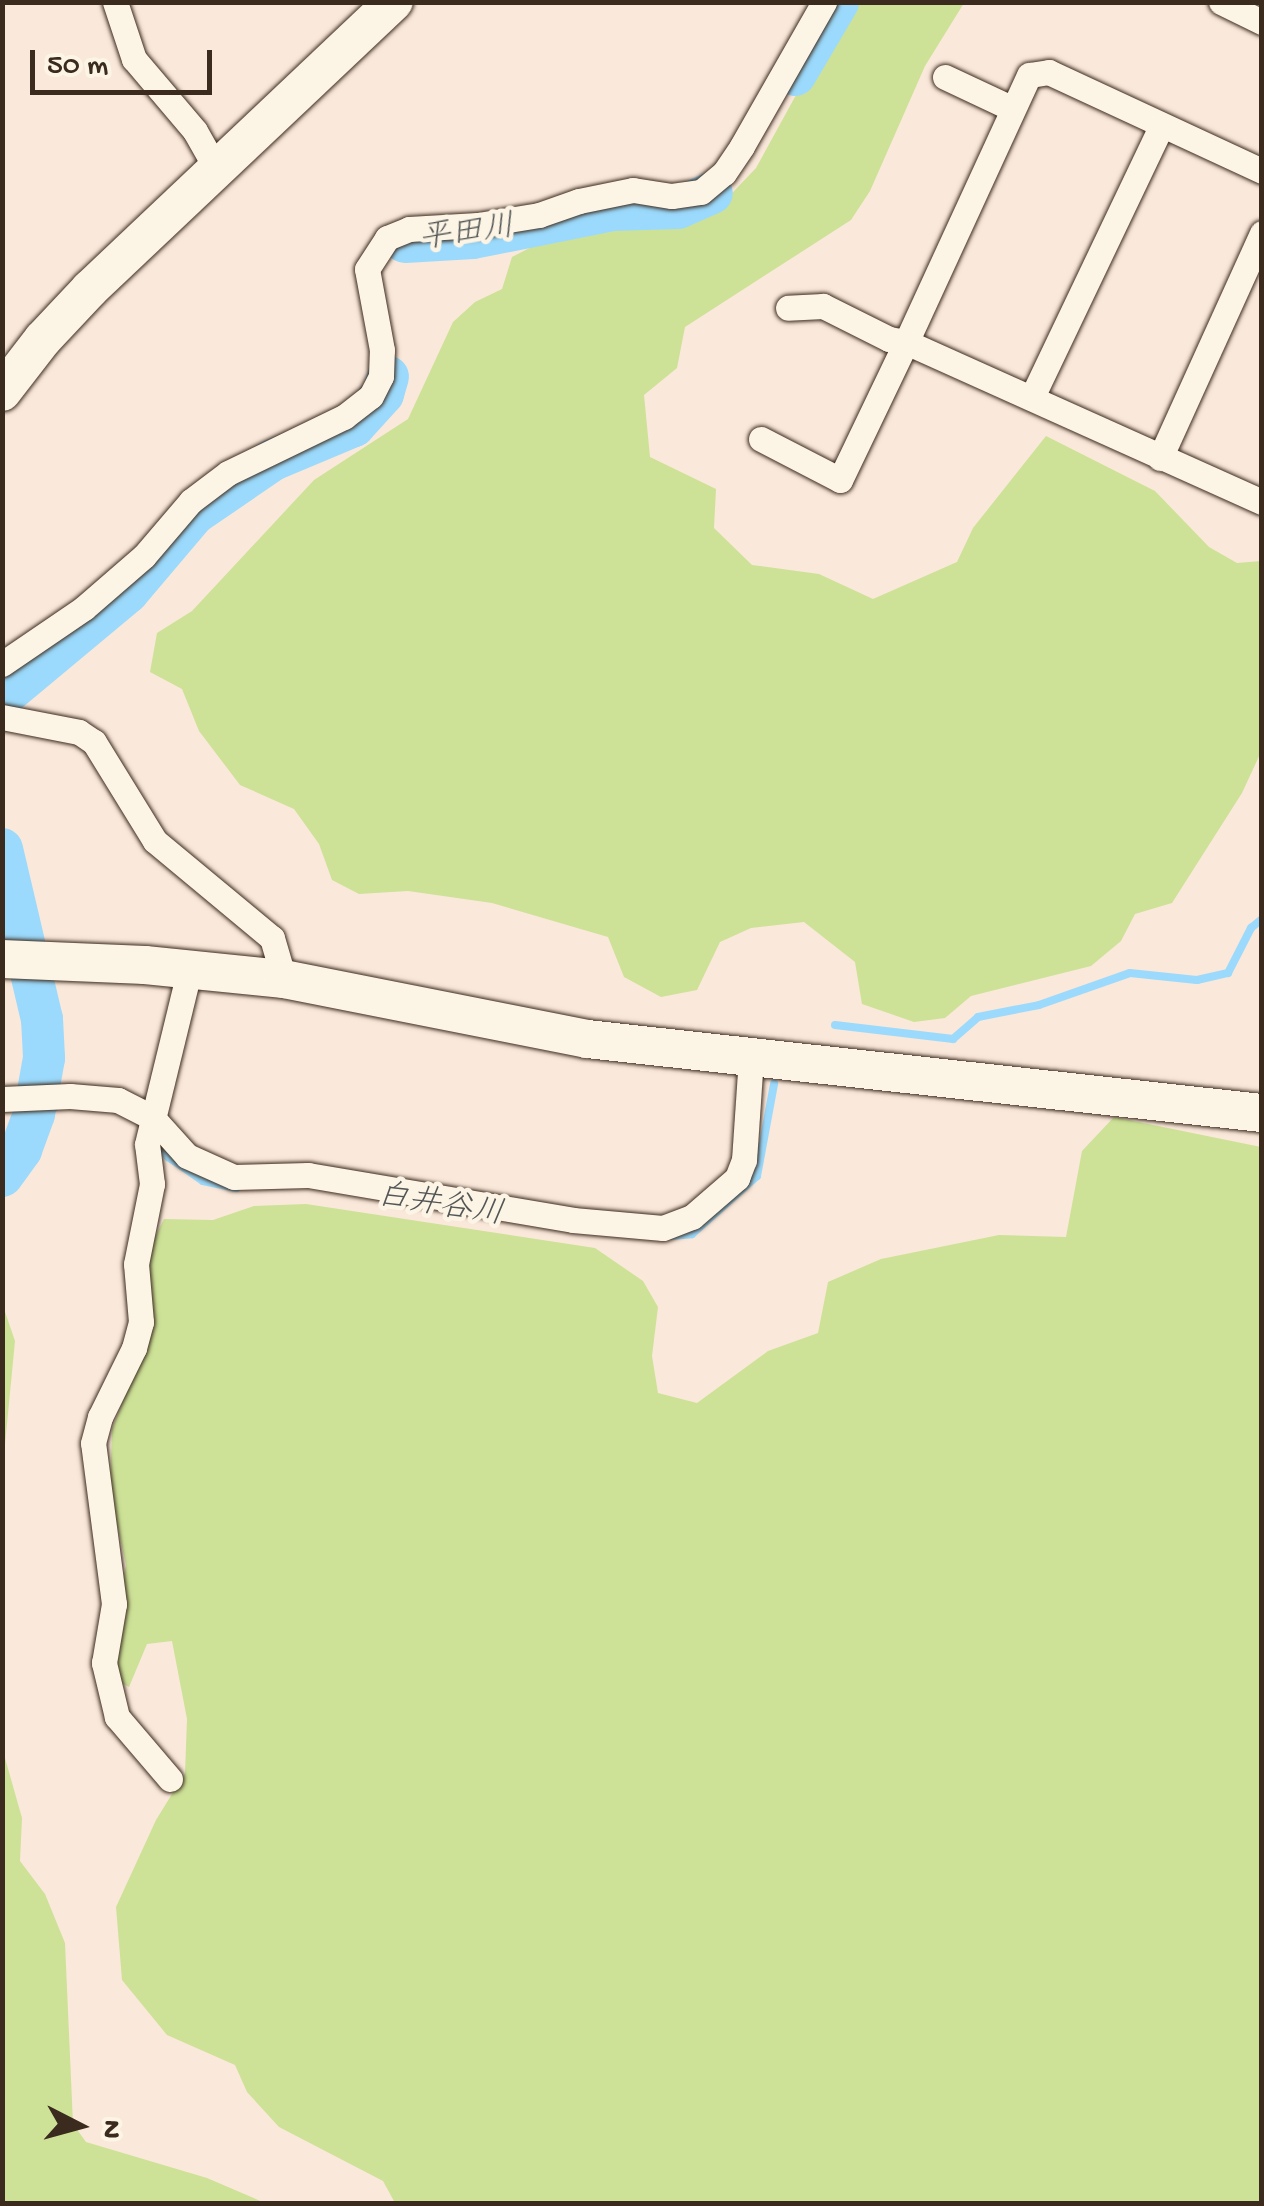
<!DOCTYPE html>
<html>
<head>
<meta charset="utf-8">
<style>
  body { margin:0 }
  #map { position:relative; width:1264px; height:2206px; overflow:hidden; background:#fae8da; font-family:"Gochi Hand","Klee One",sans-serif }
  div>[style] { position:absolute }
  .green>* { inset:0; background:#cde297 }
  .stream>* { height:8px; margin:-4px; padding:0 4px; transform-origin:4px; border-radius:4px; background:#9bdafc }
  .river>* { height:42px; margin:-21px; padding:0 21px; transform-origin:21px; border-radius:21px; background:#9bdafc }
  .roads { filter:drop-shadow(0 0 2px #3b2a1e) drop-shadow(0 0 2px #3b2a1e) }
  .street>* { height:25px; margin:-12.5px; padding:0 12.5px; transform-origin:12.5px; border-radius:12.5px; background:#fcf5e5 }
  .secondary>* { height:38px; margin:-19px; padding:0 19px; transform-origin:19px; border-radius:19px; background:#fcf5e5 }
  span { translate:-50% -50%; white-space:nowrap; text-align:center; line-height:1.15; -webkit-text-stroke:9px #fcf5e5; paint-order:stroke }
  .water-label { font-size:32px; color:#535656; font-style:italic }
  .frame { position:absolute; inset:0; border:5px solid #3b2a1e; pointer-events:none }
  .north { position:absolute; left:30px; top:2076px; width:100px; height:100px; -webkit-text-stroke:8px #fcf5e5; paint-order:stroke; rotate:96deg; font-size:28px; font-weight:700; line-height:40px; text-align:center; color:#3b2a1e }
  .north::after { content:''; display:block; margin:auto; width:35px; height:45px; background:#3b2a1e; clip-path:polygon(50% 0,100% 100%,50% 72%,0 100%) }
  .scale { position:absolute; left:30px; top:50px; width:182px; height:45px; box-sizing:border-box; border:5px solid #3b2a1e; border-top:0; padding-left:12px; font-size:30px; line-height:35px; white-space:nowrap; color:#3b2a1e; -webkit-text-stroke:8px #fcf5e5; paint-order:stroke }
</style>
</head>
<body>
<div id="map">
  <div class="green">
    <i style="clip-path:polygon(847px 2px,964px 3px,925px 66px,870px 191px,851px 220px,685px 327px,677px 368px,644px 395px,650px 457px,716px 489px,714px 528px,752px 565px,819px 574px,873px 599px,957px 562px,973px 528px,1046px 436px,1155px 491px,1209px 547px,1237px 563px,1261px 561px,1261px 752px,1242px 793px,1172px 903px,1135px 914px,1121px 941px,1091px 966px,971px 996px,945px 1018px,914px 1022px,862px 1004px,855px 962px,804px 922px,751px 928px,720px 942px,697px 990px,661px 997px,624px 977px,608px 937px,492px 903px,408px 891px,359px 894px,332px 880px,319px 844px,294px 809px,240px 785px,199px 731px,182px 689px,150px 672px,157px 633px,192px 611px,314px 480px,408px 419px,453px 322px,475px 302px,502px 289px,512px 257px,580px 222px,717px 209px,756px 168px)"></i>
    <i style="clip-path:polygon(1114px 1117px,1261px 1147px,1261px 2203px,395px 2203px,383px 2181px,279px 2127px,247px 2092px,235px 2065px,167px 2035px,122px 1980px,116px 1907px,156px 1820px,185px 1773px,187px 1719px,172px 1641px,147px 1644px,129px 1687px,105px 1675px,126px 1565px,110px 1491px,112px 1429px,142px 1352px,151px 1245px,164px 1219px,213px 1220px,254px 1206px,306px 1204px,595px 1248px,643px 1281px,658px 1307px,652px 1356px,658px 1393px,697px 1403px,768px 1351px,818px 1333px,828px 1282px,881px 1259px,999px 1235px,1066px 1237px,1082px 1151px)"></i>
    <i style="clip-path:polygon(2px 1303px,15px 1341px,3px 1465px,2px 1465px)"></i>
    <i style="clip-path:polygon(3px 1751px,22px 1818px,20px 1861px,45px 1894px,65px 1943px,73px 2124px,86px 2142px,207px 2178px,265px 2203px,3px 2203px)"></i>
  </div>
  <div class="stream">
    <i style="left:835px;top:1025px;width:119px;rotate:6.8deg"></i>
    <i style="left:953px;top:1039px;width:33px;rotate:-41deg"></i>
    <i style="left:978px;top:1017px;width:62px;rotate:-11.1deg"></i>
    <i style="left:1039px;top:1005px;width:96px;rotate:-19.4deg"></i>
    <i style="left:1130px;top:973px;width:67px;rotate:6deg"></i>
    <i style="left:1197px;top:980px;width:32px;rotate:-13deg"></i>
    <i style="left:1228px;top:973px;width:51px;rotate:-62.9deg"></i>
    <i style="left:1251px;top:928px;width:14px;rotate:-39deg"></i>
    <i style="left:34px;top:1114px;width:21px;rotate:-17deg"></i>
    <i style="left:155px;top:1142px;width:20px;rotate:49deg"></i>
    <i style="left:168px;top:1157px;width:42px;rotate:34.4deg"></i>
    <i style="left:203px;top:1181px;width:34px;rotate:12deg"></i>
    <i style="left:671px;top:1236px;width:21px;rotate:-5deg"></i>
    <i style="left:692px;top:1234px;width:87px;rotate:-41.7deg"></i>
    <i style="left:757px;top:1176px;width:94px;rotate:-79.5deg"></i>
  </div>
  <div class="river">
    <i style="left:795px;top:75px;width:85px;rotate:-59.5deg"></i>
    <i style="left:405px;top:242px;width:68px;rotate:-3.4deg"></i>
    <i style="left:473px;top:238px;width:143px;rotate:-11.3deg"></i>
    <i style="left:613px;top:210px;width:65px;rotate:-1.8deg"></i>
    <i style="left:678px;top:208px;width:37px;rotate:-24deg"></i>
    <i style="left:2px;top:697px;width:164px;rotate:-39.8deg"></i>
    <i style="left:128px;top:592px;width:102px;rotate:-49.8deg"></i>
    <i style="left:194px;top:514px;width:96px;rotate:-34.4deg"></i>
    <i style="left:273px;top:460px;width:88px;rotate:-22.8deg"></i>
    <i style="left:354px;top:426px;width:43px;rotate:-47.8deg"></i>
    <i style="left:383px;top:394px;width:18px;rotate:-74deg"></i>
    <i style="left:2px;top:849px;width:175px;rotate:76.8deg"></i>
    <i style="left:42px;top:1019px;width:39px;rotate:87deg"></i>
    <i style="left:44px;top:1058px;width:57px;rotate:100.1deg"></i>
    <i style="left:34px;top:1114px;width:38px;rotate:110deg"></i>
    <i style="left:21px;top:1150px;width:32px;rotate:126deg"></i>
  </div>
  <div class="roads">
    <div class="street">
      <i style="left:115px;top:2px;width:60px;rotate:71.6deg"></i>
      <i style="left:134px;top:59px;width:94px;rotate:49.7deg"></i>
      <i style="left:195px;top:131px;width:45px;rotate:60.6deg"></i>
      <i style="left:1221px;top:2px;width:46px;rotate:26deg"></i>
      <i style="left:945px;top:77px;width:75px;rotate:25.2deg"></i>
      <i style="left:1262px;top:171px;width:235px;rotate:-155.1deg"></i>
      <i style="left:1049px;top:72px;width:20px;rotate:171deg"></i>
      <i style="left:1029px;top:75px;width:294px;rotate:114.7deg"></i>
      <i style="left:906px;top:342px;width:390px;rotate:24.2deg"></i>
      <i style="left:1032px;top:397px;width:301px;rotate:-64.5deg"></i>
      <i style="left:761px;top:439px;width:89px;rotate:27.4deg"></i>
      <i style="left:840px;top:480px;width:153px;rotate:-64.4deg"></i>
      <i style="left:906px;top:342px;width:17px;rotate:-170deg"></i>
      <i style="left:889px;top:339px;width:74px;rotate:-153.4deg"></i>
      <i style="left:823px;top:306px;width:35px;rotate:177deg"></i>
      <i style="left:1160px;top:458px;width:247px;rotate:-65.6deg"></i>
      <i style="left:2px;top:664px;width:99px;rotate:-34.3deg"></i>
      <i style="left:84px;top:608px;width:79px;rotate:-40.9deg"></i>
      <i style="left:144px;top:556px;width:72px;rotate:-49.5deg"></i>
      <i style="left:191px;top:501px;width:46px;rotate:-37.1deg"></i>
      <i style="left:228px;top:473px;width:129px;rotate:-25.8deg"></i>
      <i style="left:344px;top:417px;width:34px;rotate:-38deg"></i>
      <i style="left:371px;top:396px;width:22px;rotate:-63deg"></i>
      <i style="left:381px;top:376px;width:26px;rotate:-88deg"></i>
      <i style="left:382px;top:350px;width:82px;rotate:-100.5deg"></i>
      <i style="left:367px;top:269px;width:37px;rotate:-57deg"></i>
      <i style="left:387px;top:238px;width:24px;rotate:-22deg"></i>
      <i style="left:409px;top:229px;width:69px;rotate:-3.3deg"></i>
      <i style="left:478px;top:225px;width:62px;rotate:-9.3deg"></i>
      <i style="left:539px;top:215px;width:42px;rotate:-19.3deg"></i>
      <i style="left:579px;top:201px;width:55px;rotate:-11.5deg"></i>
      <i style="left:633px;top:190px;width:39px;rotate:9deg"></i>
      <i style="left:672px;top:196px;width:29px;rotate:-8deg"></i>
      <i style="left:701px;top:192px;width:30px;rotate:-40deg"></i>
      <i style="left:724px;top:173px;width:32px;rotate:-56deg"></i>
      <i style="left:742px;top:146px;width:166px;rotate:-60.3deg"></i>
      <i style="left:2px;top:717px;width:78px;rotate:11deg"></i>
      <i style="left:79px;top:732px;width:18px;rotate:34deg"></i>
      <i style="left:94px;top:742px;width:116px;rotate:58.4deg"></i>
      <i style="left:155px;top:841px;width:152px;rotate:39.7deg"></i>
      <i style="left:272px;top:938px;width:43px;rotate:73.7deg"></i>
      <i style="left:2px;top:1099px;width:68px;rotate:-2.5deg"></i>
      <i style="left:70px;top:1096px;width:48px;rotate:4.8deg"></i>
      <i style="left:118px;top:1100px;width:38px;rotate:27deg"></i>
      <i style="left:152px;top:1117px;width:52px;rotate:48.1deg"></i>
      <i style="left:187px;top:1156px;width:51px;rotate:24.1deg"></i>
      <i style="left:234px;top:1177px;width:74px;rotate:-1.5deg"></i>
      <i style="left:308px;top:1175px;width:269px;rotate:9.6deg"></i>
      <i style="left:573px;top:1220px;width:90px;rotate:5.1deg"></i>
      <i style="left:663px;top:1228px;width:31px;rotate:-21deg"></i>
      <i style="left:692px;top:1217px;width:60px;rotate:-40.9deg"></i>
      <i style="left:737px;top:1178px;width:19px;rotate:-69deg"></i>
      <i style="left:744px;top:1160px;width:102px;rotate:-86.1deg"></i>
      <i style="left:170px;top:1779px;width:82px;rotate:-130.5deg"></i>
      <i style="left:117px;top:1717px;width:56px;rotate:-103.5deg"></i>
      <i style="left:104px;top:1663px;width:60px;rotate:-80.4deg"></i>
      <i style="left:114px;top:1604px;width:162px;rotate:-97.4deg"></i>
      <i style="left:93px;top:1443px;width:27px;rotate:-75deg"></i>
      <i style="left:100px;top:1417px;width:77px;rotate:-63.8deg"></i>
      <i style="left:134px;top:1348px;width:27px;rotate:-75deg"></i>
      <i style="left:141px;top:1322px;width:58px;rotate:-94.9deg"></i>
      <i style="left:136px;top:1264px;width:82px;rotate:-78.7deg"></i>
      <i style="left:152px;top:1184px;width:40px;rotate:-97.1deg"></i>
      <i style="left:147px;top:1144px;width:181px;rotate:-76.3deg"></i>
    </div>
    <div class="secondary">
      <i style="left:2px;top:392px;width:67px;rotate:-52.3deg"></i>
      <i style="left:43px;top:339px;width:69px;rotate:-46.8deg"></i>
      <i style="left:90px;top:289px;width:418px;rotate:-43.4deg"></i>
      <i style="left:2px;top:959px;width:143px;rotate:2.4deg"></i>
      <i style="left:145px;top:965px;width:140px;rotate:5.8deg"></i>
      <i style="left:284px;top:979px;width:309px;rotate:11.2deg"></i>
      <i style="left:587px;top:1039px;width:679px;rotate:6.26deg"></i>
    </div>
  </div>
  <div class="water-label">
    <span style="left:467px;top:235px;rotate:-8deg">平田川</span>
    <span style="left:440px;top:1207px;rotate:9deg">白井谷川</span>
  </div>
  <div class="frame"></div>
  <div class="north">N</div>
  <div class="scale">50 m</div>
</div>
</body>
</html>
